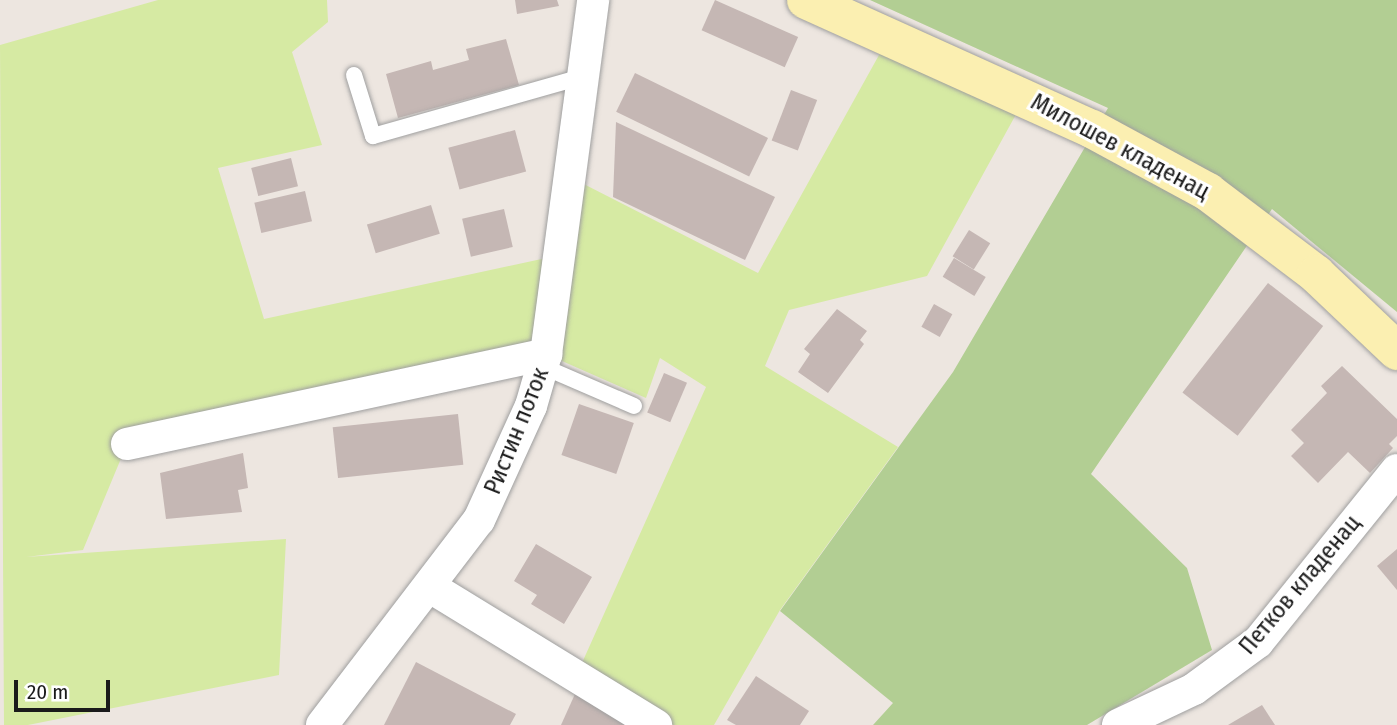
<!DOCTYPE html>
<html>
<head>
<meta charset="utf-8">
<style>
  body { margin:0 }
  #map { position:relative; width:1397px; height:725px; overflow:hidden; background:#ede6e0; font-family:"Fira Sans Condensed",sans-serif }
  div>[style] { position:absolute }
  .grass>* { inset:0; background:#d6eaa3 }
  .forest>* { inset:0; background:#b2ce93 }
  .building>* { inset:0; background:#c5b7b4; transform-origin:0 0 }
  .roads { filter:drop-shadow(0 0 2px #9f9f9f) drop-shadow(0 0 2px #9f9f9f) }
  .lane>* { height:16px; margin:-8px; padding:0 8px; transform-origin:8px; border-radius:8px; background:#fff }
  .street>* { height:32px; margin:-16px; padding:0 16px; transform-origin:16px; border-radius:16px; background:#fff }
  .secondary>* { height:38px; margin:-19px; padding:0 19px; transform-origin:19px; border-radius:19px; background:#fbefb1 }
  span { translate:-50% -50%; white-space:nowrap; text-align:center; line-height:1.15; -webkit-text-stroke:6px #fff; paint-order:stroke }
  .street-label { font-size:24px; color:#1b1b1b }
  .scale { position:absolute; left:14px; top:680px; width:96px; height:32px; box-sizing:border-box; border:4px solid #1b1b1b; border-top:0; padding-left:9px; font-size:21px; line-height:24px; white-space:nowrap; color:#1b1b1b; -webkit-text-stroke:5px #fff; paint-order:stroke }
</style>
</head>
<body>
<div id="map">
  <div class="grass">
    <i style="clip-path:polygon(158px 0,327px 0,328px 22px,292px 52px,322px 145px,218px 168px,264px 319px,560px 255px,570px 177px,758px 273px,889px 37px,1025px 98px,927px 276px,789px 310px,765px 366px,898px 447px,780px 610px,714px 725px,656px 725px,577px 674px,706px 387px,660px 358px,646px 398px,546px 354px,127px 444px,83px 550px,26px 557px,286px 539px,279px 675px,28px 725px,4px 725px,0 45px)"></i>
  </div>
  <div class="forest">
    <i style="clip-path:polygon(870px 0,1397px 0,1397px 312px,1272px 209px,1091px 474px,1187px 568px,1212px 650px,1087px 725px,873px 725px,893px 703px,780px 611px,953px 372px,1108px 108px)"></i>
  </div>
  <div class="building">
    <i style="clip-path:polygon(515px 0,557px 0,559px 6px,517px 14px)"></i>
    <i style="left:715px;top:0;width:91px;height:33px;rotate:24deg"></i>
    <i style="clip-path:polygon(506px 39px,519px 85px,398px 118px,386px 74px,431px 61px,433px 70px,469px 60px,466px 49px)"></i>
    <i style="left:635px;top:73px;width:148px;height:43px;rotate:26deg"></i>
    <i style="left:791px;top:90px;width:28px;height:54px;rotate:21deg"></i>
    <i style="clip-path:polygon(616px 122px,775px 197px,745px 260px,613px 197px)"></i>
    <i style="left:515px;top:130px;width:43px;height:69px;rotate:75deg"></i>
    <i style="left:291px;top:158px;width:29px;height:41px;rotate:76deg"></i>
    <i style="left:305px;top:191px;width:31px;height:52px;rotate:77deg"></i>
    <i style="left:431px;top:205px;width:30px;height:67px;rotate:73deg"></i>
    <i style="left:504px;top:209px;width:39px;height:43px;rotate:77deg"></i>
    <i style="left:969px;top:230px;width:25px;height:31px;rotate:32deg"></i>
    <i style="left:954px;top:258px;width:37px;height:22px;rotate:31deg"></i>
    <i style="left:1268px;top:283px;width:70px;height:139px;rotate:38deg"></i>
    <i style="left:934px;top:304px;width:21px;height:26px;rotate:29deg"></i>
    <i style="clip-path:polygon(837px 309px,867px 331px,860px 340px,864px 344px,828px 393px,798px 372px,810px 354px,804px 349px)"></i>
    <i style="clip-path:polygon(1342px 366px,1397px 419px,1397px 436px,1389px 444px,1393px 448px,1370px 473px,1348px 452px,1318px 483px,1291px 456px,1304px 443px,1291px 430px,1327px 393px,1321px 386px)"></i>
    <i style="left:664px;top:373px;width:25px;height:43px;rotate:23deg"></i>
    <i style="left:579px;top:404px;width:58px;height:54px;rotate:19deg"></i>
    <i style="left:458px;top:414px;width:51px;height:126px;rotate:84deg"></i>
    <i style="clip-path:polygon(243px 453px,248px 488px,238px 490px,242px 512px,166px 519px,160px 473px)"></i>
    <i style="clip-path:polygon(536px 544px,592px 577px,564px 624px,531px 604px,537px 595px,514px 581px)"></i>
    <i style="clip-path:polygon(1397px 549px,1397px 590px,1377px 566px)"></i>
    <i style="clip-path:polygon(416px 662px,516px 714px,510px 725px,384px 725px)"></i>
    <i style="clip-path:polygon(756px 676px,809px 711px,800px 725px,736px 725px,727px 720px)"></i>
    <i style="clip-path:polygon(575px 694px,625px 725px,561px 725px)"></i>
    <i style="clip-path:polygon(1262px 705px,1275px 725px,1228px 725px,1233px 722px)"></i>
  </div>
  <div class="roads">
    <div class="lane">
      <i style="left:354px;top:75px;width:64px;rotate:72.7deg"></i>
      <i style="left:373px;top:136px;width:217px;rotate:-15.8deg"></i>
      <i style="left:544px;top:367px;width:98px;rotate:23.4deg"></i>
    </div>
    <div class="street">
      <i style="left:127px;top:444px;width:429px;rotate:-12.1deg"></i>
      <i style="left:432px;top:588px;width:263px;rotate:31.5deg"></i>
      <i style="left:322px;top:725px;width:258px;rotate:-52.6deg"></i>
      <i style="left:479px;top:520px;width:125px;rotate:-65.5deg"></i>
      <i style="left:531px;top:406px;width:54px;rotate:-73.9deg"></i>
      <i style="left:546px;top:354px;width:357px;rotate:-82.4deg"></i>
      <i style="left:1118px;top:725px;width:84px;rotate:-25.3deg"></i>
      <i style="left:1194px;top:689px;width:79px;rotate:-36.3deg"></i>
      <i style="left:1258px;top:642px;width:221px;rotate:-51.1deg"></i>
    </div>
    <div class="secondary">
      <i style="left:806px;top:0;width:314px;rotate:24.3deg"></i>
      <i style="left:1092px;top:129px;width:132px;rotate:28.5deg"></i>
      <i style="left:1208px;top:192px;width:136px;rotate:37.2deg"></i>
      <i style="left:1316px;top:274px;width:112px;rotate:43.5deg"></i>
    </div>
  </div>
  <div class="street-label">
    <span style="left:1120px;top:147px;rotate:28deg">Милошев кладенац</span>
    <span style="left:517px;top:431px;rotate:-68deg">Ристин поток</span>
    <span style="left:1300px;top:585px;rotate:-50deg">Петков кладенац</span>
  </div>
  <div class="scale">20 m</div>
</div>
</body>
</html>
